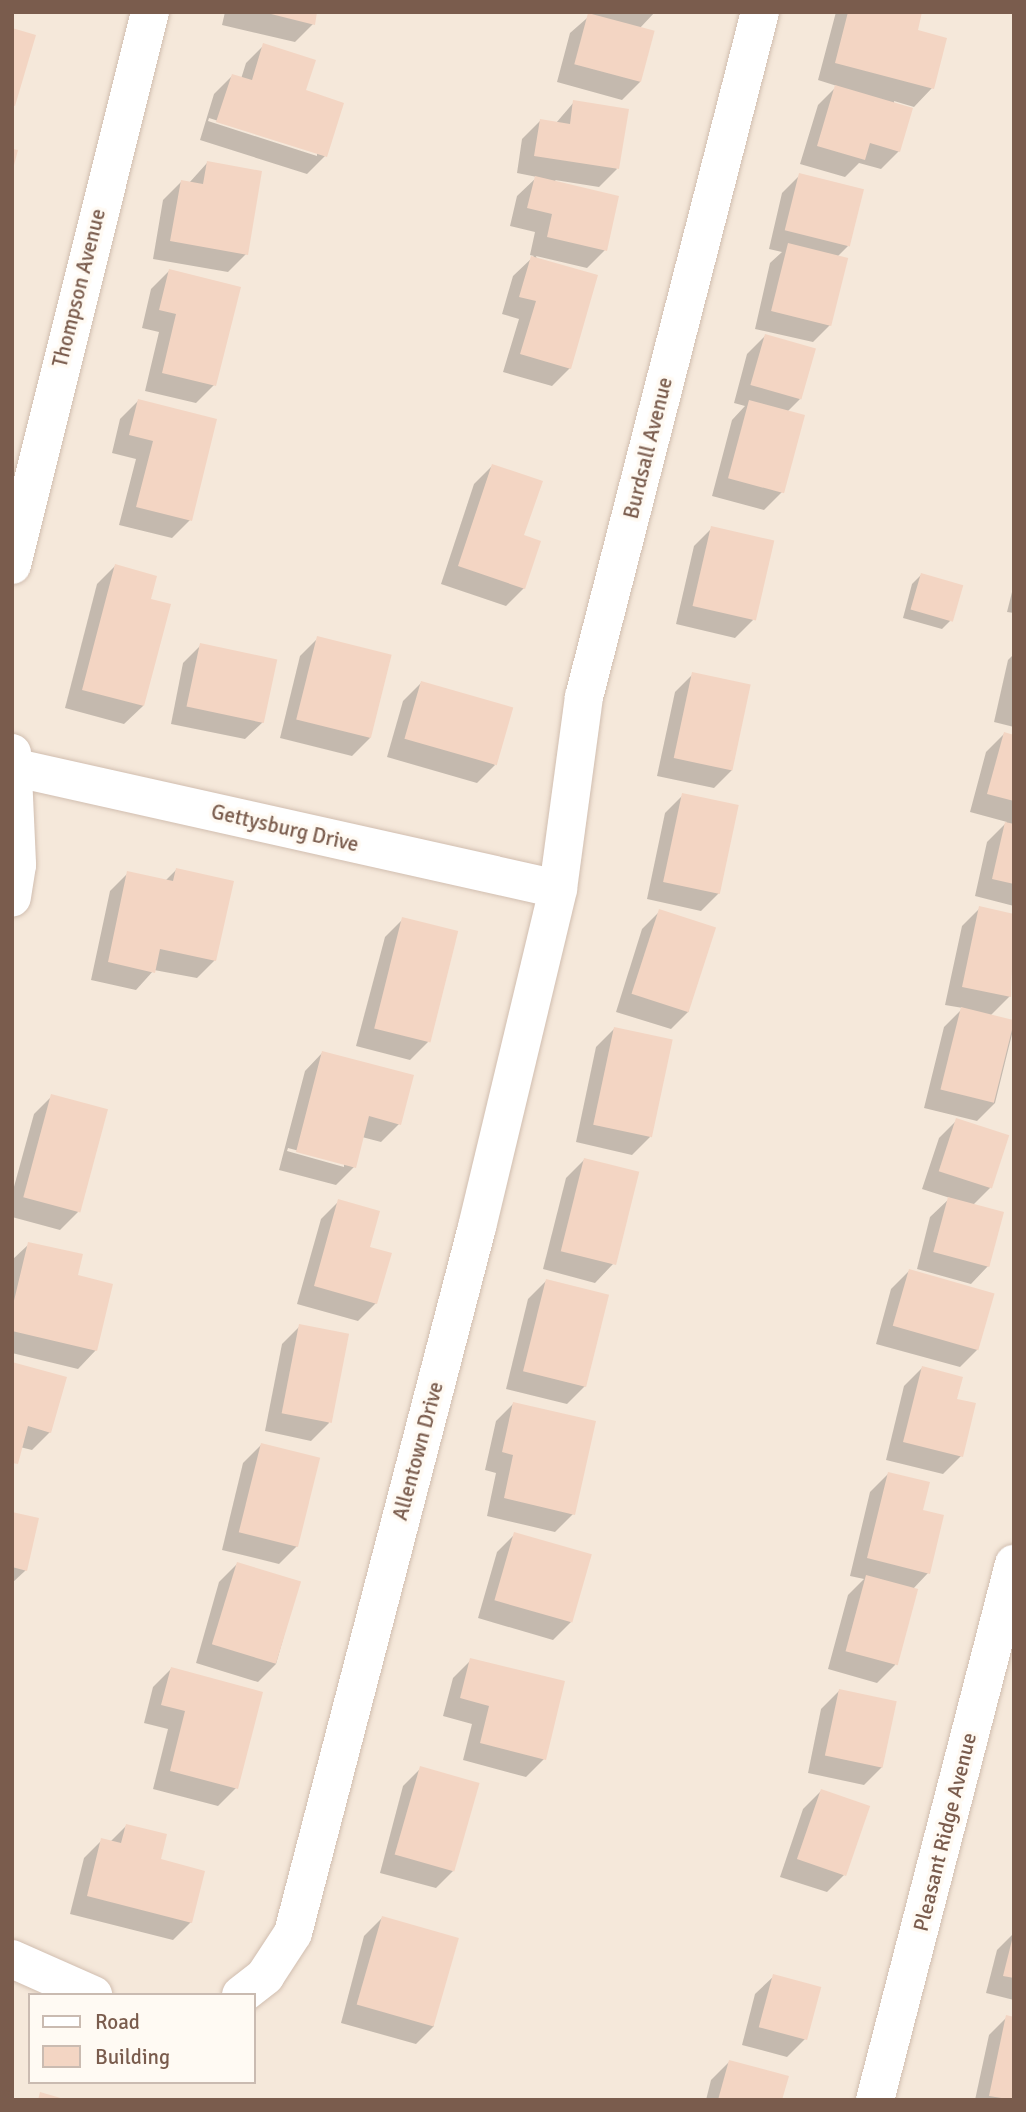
<!DOCTYPE html>
<html>
<head>
<meta charset="utf-8">
<style>
  body { margin:0 }
  #map { position:relative; width:1026px; height:2112px; overflow:hidden; background:#fdf6ec; font-family:Signika,sans-serif }
  div>[style] { position:absolute }
  .residential>* { inset:0; background:#f5e8da }
  .shadow>* { inset:0; background:#0003 }
  .building>* { inset:0; background:#f3d5c3; transform-origin:0 0 }
  .roads { filter:drop-shadow(0 0 2px #d1beb0) drop-shadow(0 0 2px #d1beb0) }
  .minor>* { height:38px; margin:-19px; padding:0 19px; transform-origin:19px; border-radius:19px; background:#fff }
  span { translate:-50% -50%; white-space:nowrap; text-align:center; line-height:1.15; -webkit-text-stroke:7px #fffaf3; paint-order:stroke }
  .street-label { font-size:21px; color:#7a5c4d }
  .frame { position:absolute; inset:0; border:14px solid #7a5c4d; pointer-events:none }
  .legend { position:absolute; left:28px; top:1993px; width:228px; height:91px; box-sizing:border-box; background:#fffaf3; border:2px solid #cabbb1; margin:0; padding:9px 12px; list-style:none; font-size:21px; color:#7a5c4d }
  .legend li { display:flex; align-items:center; gap:14px; height:35px }
  .legend b { width:35px; border:2px solid #cabbb1 }
</style>
</head>
<body>
<div id="map">
  <div class="residential">
    <i style="clip-path:polygon(evenodd,12px 12px,1014px 12px,1014px 2100px,12px 2100px,12px 12px,30px 1995px,254px 1995px,254px 2082px,30px 2082px,30px 1995px)"></i>
  </div>
  <div class="shadow">
    <i style="clip-path:polygon(225px 12px,321px 12px,315px 14px,313px 24px,295px 42px,222px 25px)"></i>
    <i style="clip-path:polygon(594px 12px,655px 12px,639px 29px,640px 82px,622px 100px,557px 82px,570px 33px)"></i>
    <i style="clip-path:polygon(836px 12px,920px 12px,916px 31px,932px 88px,914px 107px,894px 101px,899px 151px,881px 169px,859px 163px,845px 177px,800px 164px,818px 105px,837px 86px,818px 80px)"></i>
    <i style="clip-path:polygon(evenodd,264px 45px,304px 92px,325px 156px,307px 174px,200px 140px,214px 94px,232px 76px,241px 79px,246px 63px,264px 45px,209px 118px,317px 152px,317px 156px,208px 121px,209px 118px)"></i>
    <i style="clip-path:polygon(574px 102px,617px 169px,599px 187px,555px 180px,605px 250px,587px 268px,536px 256px,570px 368px,552px 386px,503px 372px,519px 319px,502px 314px,513px 276px,534px 256px,530px 255px,535px 232px,510px 226px,517px 196px,537px 177px,517px 173px,522px 139px,540px 121px,556px 123px)"></i>
    <i style="clip-path:polygon(207px 163px,246px 254px,228px 272px,153px 259px,163px 200px,181px 182px,189px 183px)"></i>
    <i style="clip-path:polygon(800px 175px,848px 246px,837px 257px,831px 324px,813px 342px,755px 329px,770px 263px,782px 252px,769px 249px,782px 193px)"></i>
    <i style="clip-path:polygon(169px 271px,214px 385px,196px 403px,145px 391px,159px 332px,142px 328px,151px 289px)"></i>
    <i style="clip-path:polygon(765px 336px,800px 399px,787px 412px,782px 492px,764px 510px,712px 496px,732px 420px,745px 406px,734px 403px,747px 354px)"></i>
    <i style="clip-path:polygon(138px 401px,190px 520px,172px 538px,119px 525px,136px 459px,112px 453px,120px 419px)"></i>
    <i style="clip-path:polygon(492px 466px,522px 536px,524px 588px,506px 606px,441px 584px,474px 484px)"></i>
    <i style="clip-path:polygon(712px 528px,753px 620px,735px 638px,676px 624px,694px 546px)"></i>
    <i style="clip-path:polygon(115px 566px,149px 600px,143px 706px,124px 724px,65px 708px,97px 584px)"></i>
    <i style="clip-path:polygon(921px 575px,951px 620px,942px 629px,903px 618px,912px 584px)"></i>
    <i style="clip-path:polygon(1014px 584px,1014px 613px,1007px 612px)"></i>
    <i style="clip-path:polygon(318px 638px,370px 738px,352px 756px,280px 738px,300px 656px)"></i>
    <i style="clip-path:polygon(201px 645px,264px 721px,245px 739px,171px 724px,183px 663px)"></i>
    <i style="clip-path:polygon(1014px 654px,1014px 727px,994px 722px,1008px 660px)"></i>
    <i style="clip-path:polygon(693px 674px,732px 770px,714px 788px,657px 776px,675px 692px)"></i>
    <i style="clip-path:polygon(421px 683px,495px 765px,477px 783px,387px 757px,403px 701px)"></i>
    <i style="clip-path:polygon(1004px 734px,1014px 737px,1014px 906px,975px 896px,987px 842px,1007px 822px,970px 812px,986px 752px)"></i>
    <i style="clip-path:polygon(683px 795px,719px 893px,701px 911px,647px 899px,665px 813px)"></i>
    <i style="clip-path:polygon(176px 870px,215px 960px,197px 978px,154px 970px,136px 990px,91px 980px,110px 891px,128px 873px,165px 881px)"></i>
    <i style="clip-path:polygon(980px 908px,1014px 916px,1010px 996px,990px 1016px,1014px 1022px,1014px 1026px,995px 1103px,977px 1121px,924px 1108px,944px 1027px,963px 1008px,945px 1005px,962px 926px)"></i>
    <i style="clip-path:polygon(660px 911px,689px 1011px,671px 1029px,616px 1012px,642px 929px)"></i>
    <i style="clip-path:polygon(403px 919px,428px 1042px,410px 1060px,356px 1046px,385px 937px)"></i>
    <i style="clip-path:polygon(614px 1029px,650px 1137px,632px 1155px,576px 1142px,596px 1047px)"></i>
    <i style="clip-path:polygon(evenodd,323px 1052px,399px 1124px,381px 1142px,362px 1137px,354px 1167px,336px 1185px,279px 1170px,305px 1071px,323px 1052px,288px 1148px,344px 1163px,344px 1167px,287px 1151px,288px 1148px)"></i>
    <i style="clip-path:polygon(52px 1096px,78px 1212px,60px 1230px,12px 1217px,12px 1194px,34px 1114px)"></i>
    <i style="clip-path:polygon(957px 1120px,991px 1187px,973px 1205px,989px 1265px,971px 1284px,917px 1269px,930px 1217px,950px 1198px,922px 1189px,939px 1138px)"></i>
    <i style="clip-path:polygon(584px 1160px,613px 1264px,595px 1283px,543px 1269px,566px 1178px)"></i>
    <i style="clip-path:polygon(339px 1201px,368px 1248px,376px 1303px,358px 1321px,297px 1304px,321px 1219px)"></i>
    <i style="clip-path:polygon(29px 1244px,76px 1276px,96px 1350px,78px 1369px,12px 1353px,12px 1260px)"></i>
    <i style="clip-path:polygon(909px 1271px,978px 1349px,960px 1367px,876px 1344px,891px 1289px)"></i>
    <i style="clip-path:polygon(546px 1281px,585px 1386px,567px 1404px,506px 1389px,528px 1299px)"></i>
    <i style="clip-path:polygon(300px 1326px,329px 1423px,311px 1441px,265px 1431px,282px 1344px)"></i>
    <i style="clip-path:polygon(12px 1364px,50px 1432px,32px 1450px,20px 1447px,12px 1467px)"></i>
    <i style="clip-path:polygon(922px 1368px,955px 1400px,961px 1456px,943px 1474px,886px 1460px,904px 1386px)"></i>
    <i style="clip-path:polygon(514px 1403px,573px 1514px,555px 1532px,487px 1516px,496px 1473px,485px 1470px,496px 1421px)"></i>
    <i style="clip-path:polygon(261px 1445px,297px 1546px,279px 1564px,222px 1550px,243px 1463px)"></i>
    <i style="clip-path:polygon(888px 1474px,921px 1511px,928px 1573px,912px 1590px,895px 1665px,877px 1683px,828px 1669px,848px 1595px,864px 1579px,850px 1576px,870px 1492px)"></i>
    <i style="clip-path:polygon(12px 1514px,26px 1570px,12px 1583px)"></i>
    <i style="clip-path:polygon(515px 1534px,571px 1622px,553px 1640px,478px 1618px,497px 1552px)"></i>
    <i style="clip-path:polygon(237px 1564px,299px 1582px,276px 1664px,258px 1682px,196px 1663px,219px 1582px)"></i>
    <i style="clip-path:polygon(471px 1660px,544px 1759px,526px 1777px,463px 1760px,472px 1724px,443px 1716px,453px 1678px)"></i>
    <i style="clip-path:polygon(171px 1669px,236px 1788px,218px 1806px,153px 1789px,168px 1729px,144px 1723px,153px 1687px)"></i>
    <i style="clip-path:polygon(839px 1691px,882px 1767px,864px 1785px,808px 1773px,821px 1709px)"></i>
    <i style="clip-path:polygon(421px 1768px,454px 1870px,436px 1888px,380px 1873px,403px 1786px)"></i>
    <i style="clip-path:polygon(821px 1791px,845px 1874px,827px 1892px,780px 1877px,803px 1809px)"></i>
    <i style="clip-path:polygon(126px 1826px,159px 1861px,191px 1922px,173px 1940px,70px 1914px,84px 1858px,102px 1840px,110px 1842px)"></i>
    <i style="clip-path:polygon(382px 1918px,434px 2026px,416px 2044px,341px 2023px,364px 1936px)"></i>
    <i style="clip-path:polygon(1014px 1933px,1014px 2000px,986px 1993px,997px 1950px)"></i>
    <i style="clip-path:polygon(774px 1976px,805px 2039px,787px 2057px,742px 2045px,755px 1994px)"></i>
    <i style="clip-path:polygon(1007px 2017px,1014px 2100px,975px 2100px,989px 2035px)"></i>
    <i style="clip-path:polygon(729px 2062px,781px 2100px,706px 2100px,711px 2080px)"></i>
  </div>
  <div class="building">
    <i style="clip-path:polygon(263px 12px,317px 12px,315px 25px)"></i>
    <i style="clip-path:polygon(848px 12px,922px 12px,918px 30px,947px 38px,934px 89px,835px 63px)"></i>
    <i style="left:588px;top:13px;width:69px;height:53px;rotate:15deg"></i>
    <i style="clip-path:polygon(12px 28px,36px 35px,15px 106px,12px 105px)"></i>
    <i style="clip-path:polygon(263px 43px,316px 60px,306px 90px,344px 103px,327px 157px,216px 122px,232px 74px,252px 80px)"></i>
    <i style="clip-path:polygon(835px 85px,913px 108px,900px 152px,870px 143px,865px 160px,817px 146px)"></i>
    <i style="clip-path:polygon(573px 100px,629px 109px,619px 169px,534px 156px,540px 119px,570px 124px)"></i>
    <i style="clip-path:polygon(12px 149px,18px 150px,13px 169px,12px 169px)"></i>
    <i style="clip-path:polygon(207px 161px,262px 171px,248px 255px,170px 241px,181px 180px,203px 184px)"></i>
    <i style="left:799px;top:173px;width:67px;height:59px;rotate:14deg"></i>
    <i style="clip-path:polygon(535px 176px,619px 196px,607px 251px,547px 237px,552px 214px,527px 208px)"></i>
    <i style="left:788px;top:243px;width:62px;height:70px;rotate:14deg"></i>
    <i style="clip-path:polygon(531px 256px,598px 275px,571px 369px,520px 354px,536px 301px,519px 297px)"></i>
    <i style="clip-path:polygon(169px 269px,241px 287px,216px 386px,162px 373px,176px 314px,159px 310px)"></i>
    <i style="left:765px;top:334px;width:53px;height:53px;rotate:16deg"></i>
    <i style="clip-path:polygon(138px 399px,217px 419px,192px 521px,136px 507px,153px 441px,129px 435px)"></i>
    <i style="left:749px;top:400px;width:58px;height:81px;rotate:15deg"></i>
    <i style="clip-path:polygon(492px 464px,543px 481px,524px 535px,541px 541px,525px 589px,458px 566px)"></i>
    <i style="left:711px;top:526px;width:65px;height:82px;rotate:13deg"></i>
    <i style="clip-path:polygon(115px 564px,157px 576px,151px 599px,171px 604px,144px 706px,82px 690px)"></i>
    <i style="left:921px;top:573px;width:44px;height:38px;rotate:16deg"></i>
    <i style="left:317px;top:636px;width:77px;height:86px;rotate:14deg"></i>
    <i style="left:200px;top:643px;width:79px;height:65px;rotate:12deg"></i>
    <i style="left:692px;top:672px;width:60px;height:88px;rotate:12deg"></i>
    <i style="left:421px;top:681px;width:96px;height:60px;rotate:16deg"></i>
    <i style="clip-path:polygon(1004px 732px,1014px 735px,1014px 801px,987px 794px)"></i>
    <i style="left:682px;top:793px;width:58px;height:91px;rotate:12deg"></i>
    <i style="clip-path:polygon(1005px 822px,1014px 824px,1014px 884px,992px 879px)"></i>
    <i style="clip-path:polygon(176px 868px,234px 881px,216px 961px,160px 949px,155px 973px,108px 962px,127px 871px,173px 881px)"></i>
    <i style="clip-path:polygon(979px 906px,1014px 914px,1011px 997px,962px 987px)"></i>
    <i style="left:659px;top:909px;width:60px;height:89px;rotate:18deg"></i>
    <i style="left:402px;top:917px;width:58px;height:115px;rotate:14deg"></i>
    <i style="left:961px;top:1007px;width:55px;height:85px;rotate:14deg"></i>
    <i style="left:614px;top:1027px;width:60px;height:100px;rotate:12deg"></i>
    <i style="clip-path:polygon(322px 1051px,414px 1075px,401px 1125px,369px 1116px,356px 1168px,296px 1152px)"></i>
    <i style="left:51px;top:1094px;width:59px;height:107px;rotate:15deg"></i>
    <i style="left:956px;top:1118px;width:56px;height:56px;rotate:18deg"></i>
    <i style="left:584px;top:1158px;width:57px;height:96px;rotate:14deg"></i>
    <i style="left:948px;top:1197px;width:58px;height:57px;rotate:15deg"></i>
    <i style="clip-path:polygon(338px 1199px,380px 1211px,370px 1247px,392px 1253px,377px 1304px,314px 1286px)"></i>
    <i style="clip-path:polygon(28px 1242px,83px 1254px,78px 1275px,113px 1284px,97px 1351px,12px 1331px,12px 1309px)"></i>
    <i style="left:909px;top:1269px;width:89px;height:59px;rotate:16deg"></i>
    <i style="left:546px;top:1279px;width:65px;height:95px;rotate:14deg"></i>
    <i style="left:299px;top:1324px;width:51px;height:91px;rotate:11deg"></i>
    <i style="clip-path:polygon(12px 1362px,67px 1377px,51px 1433px,28px 1426px,18px 1464px,12px 1463px)"></i>
    <i style="clip-path:polygon(922px 1366px,963px 1377px,957px 1399px,976px 1403px,963px 1457px,903px 1442px)"></i>
    <i style="clip-path:polygon(513px 1402px,596px 1421px,575px 1515px,504px 1498px,513px 1455px,502px 1452px)"></i>
    <i style="left:261px;top:1443px;width:61px;height:92px;rotate:14deg"></i>
    <i style="clip-path:polygon(888px 1472px,930px 1482px,923px 1510px,944px 1515px,930px 1574px,867px 1558px)"></i>
    <i style="clip-path:polygon(12px 1512px,39px 1518px,27px 1571px,12px 1567px)"></i>
    <i style="left:514px;top:1532px;width:81px;height:71px;rotate:16deg"></i>
    <i style="left:237px;top:1562px;width:67px;height:86px;rotate:17deg"></i>
    <i style="left:866px;top:1575px;width:54px;height:79px;rotate:15deg"></i>
    <i style="clip-path:polygon(470px 1658px,565px 1681px,546px 1760px,480px 1743px,489px 1706px,460px 1698px)"></i>
    <i style="clip-path:polygon(171px 1667px,263px 1692px,238px 1789px,170px 1771px,185px 1711px,161px 1705px)"></i>
    <i style="left:839px;top:1689px;width:59px;height:68px;rotate:12deg"></i>
    <i style="left:420px;top:1766px;width:62px;height:92px;rotate:16deg"></i>
    <i style="left:821px;top:1789px;width:52px;height:74px;rotate:19deg"></i>
    <i style="clip-path:polygon(126px 1824px,167px 1834px,161px 1859px,205px 1871px,192px 1923px,87px 1896px,101px 1838px,121px 1843px)"></i>
    <i style="left:382px;top:1916px;width:80px;height:92px;rotate:16deg"></i>
    <i style="clip-path:polygon(1013px 1936px,1014px 1936px,1014px 1978px,1003px 1976px)"></i>
    <i style="left:773px;top:1974px;width:50px;height:55px;rotate:15deg"></i>
    <i style="clip-path:polygon(1006px 2015px,1014px 2017px,1014px 2100px,989px 2096px)"></i>
    <i style="clip-path:polygon(729px 2060px,789px 2076px,782px 2100px,718px 2100px)"></i>
    <i style="clip-path:polygon(40px 2092px,64px 2099px,64px 2100px,38px 2100px)"></i>
  </div>
  <div class="roads">
    <div class="minor">
      <i style="left:12px;top:565px;width:570px;rotate:-75.99deg"></i>
      <i style="left:12px;top:753px;width:112px;rotate:87.4deg"></i>
      <i style="left:17px;top:865px;width:33px;rotate:99deg"></i>
      <i style="left:12px;top:767px;width:559px;rotate:12.6deg"></i>
      <i style="left:12px;top:1959px;width:89px;rotate:24deg"></i>
      <i style="left:241px;top:1995px;width:31px;rotate:-38deg"></i>
      <i style="left:265px;top:1976px;width:51px;rotate:-56.9deg"></i>
      <i style="left:293px;top:1933px;width:730px;rotate:-75.39deg"></i>
      <i style="left:477px;top:1227px;width:348px;rotate:-76.5deg"></i>
      <i style="left:558px;top:889px;width:194px;rotate:-82.3deg"></i>
      <i style="left:584px;top:697px;width:707px;rotate:-75.59deg"></i>
      <i style="left:875px;top:2100px;width:554px;rotate:-75.46deg"></i>
    </div>
  </div>
  <div class="street-label">
    <span style="left:79px;top:288px;rotate:-76deg">Thompson Avenue</span>
    <span style="left:648px;top:448px;rotate:-76deg">Burdsall Avenue</span>
    <span style="left:285px;top:828px;rotate:13deg">Gettysburg Drive</span>
    <span style="left:418px;top:1451px;rotate:-75deg">Allentown Drive</span>
    <span style="left:945px;top:1832px;rotate:-76deg">Pleasant Ridge Avenue</span>
  </div>
  <div class="frame"></div>
  <ul class="legend">
  <li><b style="height:9px;background:#fff"></b>Road</li>
  <li><b style="height:19px;background:#f3d5c3"></b>Building</li>
  </ul>
</div>
</body>
</html>
